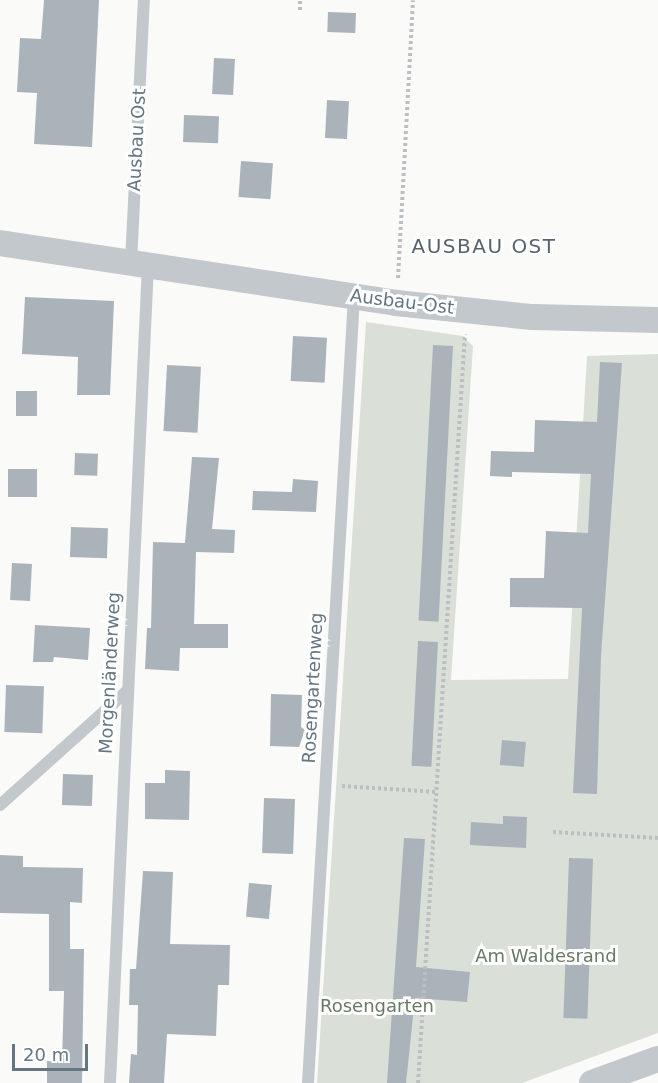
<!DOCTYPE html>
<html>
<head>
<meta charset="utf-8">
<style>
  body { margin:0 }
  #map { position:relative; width:658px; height:1083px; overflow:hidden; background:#fafaf8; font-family:"DejaVu Sans",sans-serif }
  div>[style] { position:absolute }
  .green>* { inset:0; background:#dadfd7 }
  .building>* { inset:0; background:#aab3b9; transform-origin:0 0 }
  .path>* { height:4px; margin-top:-2px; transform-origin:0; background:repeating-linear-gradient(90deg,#bbbfc2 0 3px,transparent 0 6px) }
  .service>* { height:12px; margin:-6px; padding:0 6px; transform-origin:6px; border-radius:6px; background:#c3c8cc }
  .minor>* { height:26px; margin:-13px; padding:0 13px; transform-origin:13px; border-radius:13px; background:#c3c8cc }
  span { translate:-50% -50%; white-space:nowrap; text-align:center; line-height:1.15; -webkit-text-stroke:6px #fff; paint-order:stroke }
  .street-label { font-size:18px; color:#657683 }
  .park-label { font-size:18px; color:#687a64 }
  .neighbourhood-label { font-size:20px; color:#57646e; letter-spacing:1.5px }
  .scale { position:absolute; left:12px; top:1044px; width:76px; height:27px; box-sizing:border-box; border:3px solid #657683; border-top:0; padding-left:8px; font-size:18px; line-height:21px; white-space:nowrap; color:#657683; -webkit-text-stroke:4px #fff; paint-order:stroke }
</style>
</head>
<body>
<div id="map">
  <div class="green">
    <i style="clip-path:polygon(366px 322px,463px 336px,473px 346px,451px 680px,568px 679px,587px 356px,658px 354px,658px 1033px,522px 1083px,317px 1083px)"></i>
  </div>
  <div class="building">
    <i style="clip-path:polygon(44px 0,99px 0,92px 147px,34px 144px,37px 93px,17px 92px,20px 38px,41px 39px)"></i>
    <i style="left:328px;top:12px;width:28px;height:20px;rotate:2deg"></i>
    <i style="left:214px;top:58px;width:21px;height:36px;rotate:3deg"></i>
    <i style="left:327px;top:100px;width:22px;height:38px;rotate:3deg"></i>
    <i style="left:184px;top:115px;width:35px;height:27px;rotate:2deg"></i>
    <i style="left:241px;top:161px;width:32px;height:36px;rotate:4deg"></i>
    <i style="clip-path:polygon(25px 297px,114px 301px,110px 395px,77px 395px,78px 357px,22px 354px)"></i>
    <i style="left:293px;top:336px;width:34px;height:45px;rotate:3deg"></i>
    <i style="left:433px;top:345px;width:20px;height:276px;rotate:3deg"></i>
    <i style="clip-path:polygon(600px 362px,622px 363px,601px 656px,597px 794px,573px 793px,582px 608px,510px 607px,510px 578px,544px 578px,546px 531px,588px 533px,591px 474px,512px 472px,512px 477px,490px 476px,491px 451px,534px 452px,535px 420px,597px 422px)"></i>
    <i style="left:167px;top:365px;width:34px;height:66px;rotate:3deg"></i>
    <i style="left:16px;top:391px;width:21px;height:25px"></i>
    <i style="left:75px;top:453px;width:23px;height:22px;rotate:2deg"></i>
    <i style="clip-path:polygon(192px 457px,219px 458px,212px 529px,235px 530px,234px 553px,196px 552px,194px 624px,228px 624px,228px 648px,180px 648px,179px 671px,145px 669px,147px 628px,151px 628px,153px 542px,185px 543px)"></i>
    <i style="left:8px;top:469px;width:29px;height:28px"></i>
    <i style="clip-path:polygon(293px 479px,318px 481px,316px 512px,252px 510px,253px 491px,292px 492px)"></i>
    <i style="left:71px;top:527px;width:37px;height:30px;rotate:2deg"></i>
    <i style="left:12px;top:563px;width:20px;height:37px;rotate:3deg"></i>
    <i style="clip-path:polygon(35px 625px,90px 628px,88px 660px,54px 657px,53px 662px,33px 662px)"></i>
    <i style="left:418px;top:641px;width:20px;height:125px;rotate:3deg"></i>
    <i style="left:6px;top:685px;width:38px;height:47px;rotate:2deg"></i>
    <i style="clip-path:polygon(271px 694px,302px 695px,301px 727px,305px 730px,299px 747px,270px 746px)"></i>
    <i style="left:502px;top:740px;width:24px;height:25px;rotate:5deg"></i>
    <i style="clip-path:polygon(165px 770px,190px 771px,189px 820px,145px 819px,145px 783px,165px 783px)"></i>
    <i style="left:63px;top:774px;width:30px;height:31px;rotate:2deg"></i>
    <i style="left:264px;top:798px;width:31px;height:55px;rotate:2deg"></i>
    <i style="clip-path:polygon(503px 816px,527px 817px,526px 848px,470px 845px,471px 822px,503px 824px)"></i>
    <i style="clip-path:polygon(404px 838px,425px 839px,416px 967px,470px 972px,467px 1002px,415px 998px,406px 1083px,387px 1083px)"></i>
    <i style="clip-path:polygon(0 855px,23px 856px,23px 867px,83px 868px,82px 903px,70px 902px,70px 949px,84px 949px,82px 1083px,47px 1083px,47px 1061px,62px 1062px,64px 991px,49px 991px,49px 914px,0 913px)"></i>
    <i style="left:569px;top:858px;width:24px;height:160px;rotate:2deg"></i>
    <i style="clip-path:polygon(143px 871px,173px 872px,170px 944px,230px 945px,229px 985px,218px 985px,216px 1036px,167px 1034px,164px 1083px,129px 1083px,131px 1054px,137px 1055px,138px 1005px,129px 1005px,130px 969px,136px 969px)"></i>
    <i style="left:249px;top:883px;width:23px;height:34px;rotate:5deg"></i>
  </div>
  <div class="path">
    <i style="left:300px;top:10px;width:10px;rotate:-90deg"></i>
    <i style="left:398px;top:278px;width:278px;rotate:-86.9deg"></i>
    <i style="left:342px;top:786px;width:95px;rotate:3.6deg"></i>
    <i style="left:553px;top:832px;width:105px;rotate:3.3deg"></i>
    <i style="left:418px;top:1083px;width:750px;rotate:-86.41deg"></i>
  </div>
  <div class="service">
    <i style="left:131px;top:263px;width:263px;rotate:-87.2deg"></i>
    <i style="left:0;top:805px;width:171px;rotate:-41.9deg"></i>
    <i style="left:110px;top:1083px;width:819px;rotate:-87.34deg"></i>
    <i style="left:308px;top:1083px;width:788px;rotate:-86.65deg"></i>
  </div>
  <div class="minor">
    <i style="left:0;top:243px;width:401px;rotate:8.6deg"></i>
    <i style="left:396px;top:303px;width:137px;rotate:5.9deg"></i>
    <i style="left:532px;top:317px;width:126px;rotate:1.4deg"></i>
    <i style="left:592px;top:1083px;width:70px;rotate:-20deg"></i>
  </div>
  <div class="street-label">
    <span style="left:137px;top:140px;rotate:-87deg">Ausbau Ost</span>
    <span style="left:402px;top:302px;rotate:7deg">Ausbau-Ost</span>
    <span style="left:110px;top:673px;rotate:-87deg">Morgenländerweg</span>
    <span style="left:313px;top:688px;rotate:-87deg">Rosengartenweg</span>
  </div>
  <div class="park-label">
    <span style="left:546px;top:956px">Am Waldesrand</span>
    <span style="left:377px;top:1006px">Rosengarten</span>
  </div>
  <div class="neighbourhood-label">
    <span style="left:484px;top:246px">AUSBAU OST</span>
  </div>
  <div class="scale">20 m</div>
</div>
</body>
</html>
